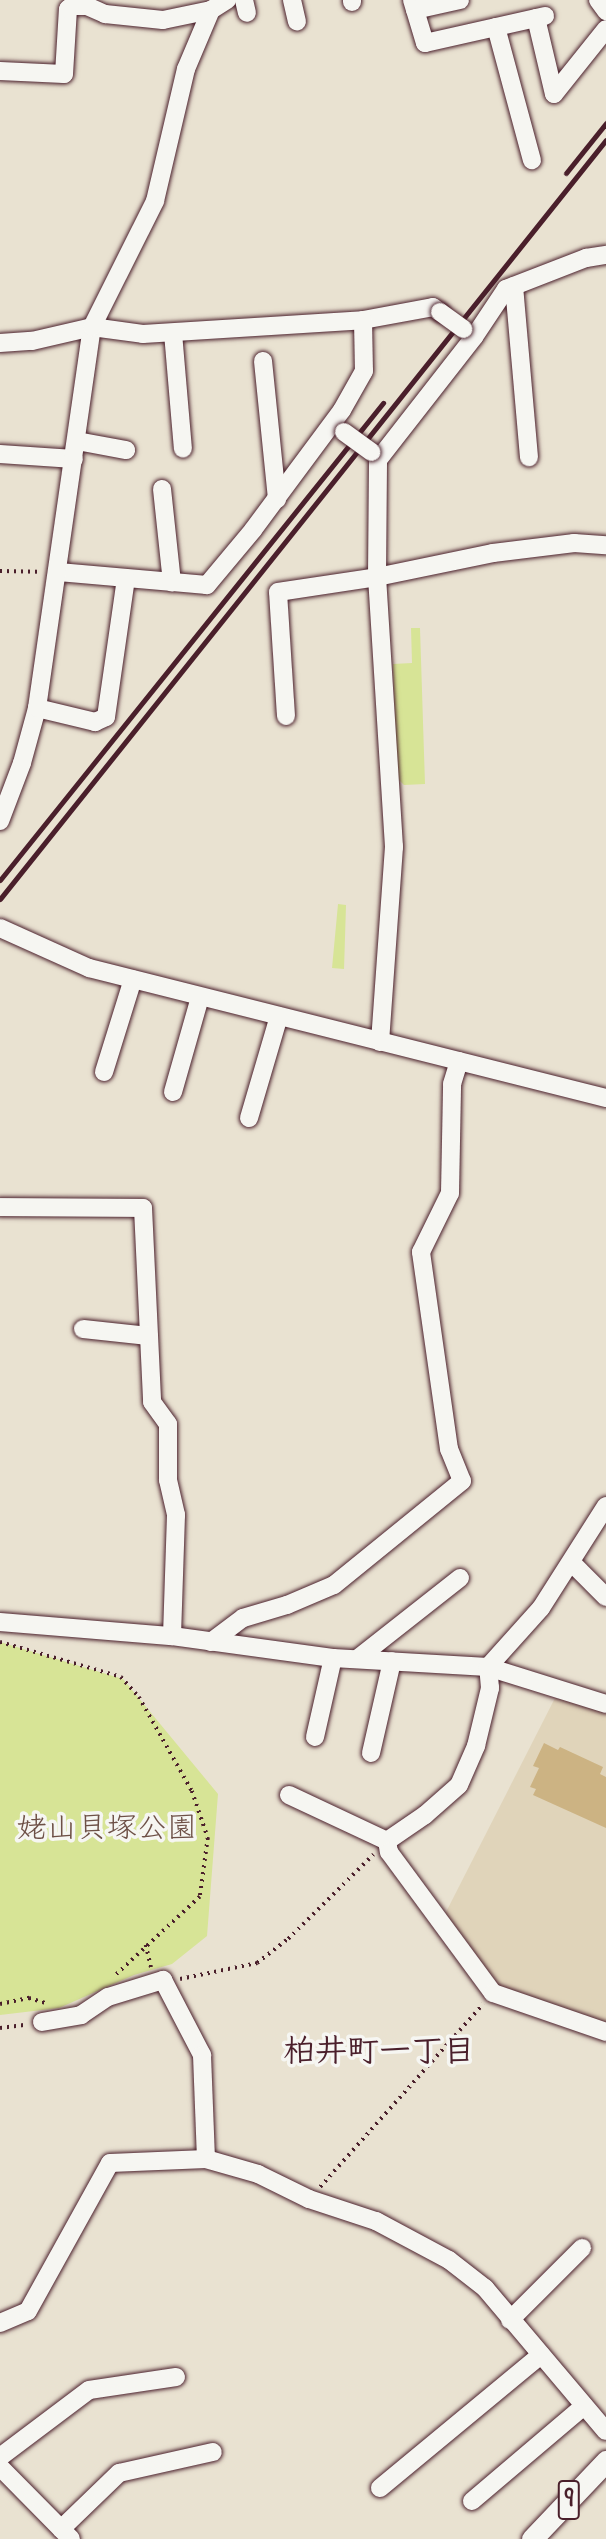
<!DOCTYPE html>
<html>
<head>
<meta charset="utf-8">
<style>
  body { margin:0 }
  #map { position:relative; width:606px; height:2539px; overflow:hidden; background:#e9e2d1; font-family:"Indie Flower","Klee One",sans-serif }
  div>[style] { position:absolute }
  .built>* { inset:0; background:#e0d4ba }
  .green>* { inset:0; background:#d7e496 }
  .building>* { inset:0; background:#ccb383 }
  .path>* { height:3.5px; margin-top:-1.75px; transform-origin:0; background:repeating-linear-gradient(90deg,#4a1f2b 0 2px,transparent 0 7px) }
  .roads { filter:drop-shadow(0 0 2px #4a1f2b) drop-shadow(0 0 2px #4a1f2b) }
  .minor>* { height:18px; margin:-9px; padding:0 9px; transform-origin:9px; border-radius:9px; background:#f6f6f2 }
  .major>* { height:21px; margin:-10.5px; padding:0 10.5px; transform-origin:10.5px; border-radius:10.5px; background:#f6f6f2 }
  .rail>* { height:5px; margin:-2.5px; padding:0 2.5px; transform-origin:2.5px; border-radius:2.5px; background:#4a1f2b }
  .bridges { filter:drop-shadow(0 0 2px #4a1f2b) drop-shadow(0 0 2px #4a1f2b) }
  .minor-bridge>* { height:18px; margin:-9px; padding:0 9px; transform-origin:9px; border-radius:9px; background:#f6f6f2 }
  span { translate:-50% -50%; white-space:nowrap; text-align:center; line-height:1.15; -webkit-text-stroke:7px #f6f6f2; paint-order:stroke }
  .shield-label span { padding:2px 5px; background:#f6f6f2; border:2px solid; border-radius:5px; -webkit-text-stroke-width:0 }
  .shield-label { font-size:28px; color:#4a1f2b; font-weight:700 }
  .park-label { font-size:30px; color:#6d5046 }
  .neighbourhood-label { font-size:32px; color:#4a1f2b; font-weight:700 }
</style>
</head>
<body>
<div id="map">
  <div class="built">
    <i style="clip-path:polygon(555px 1698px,606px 1710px,606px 2025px,494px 1985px,444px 1916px)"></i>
  </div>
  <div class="green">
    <i style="clip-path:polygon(411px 628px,420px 628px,425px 784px,404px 785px,397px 778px,393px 664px,412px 663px)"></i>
    <i style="clip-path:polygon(338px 904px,346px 905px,344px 969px,332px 968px)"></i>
    <i style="clip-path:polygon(0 1642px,123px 1679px,218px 1794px,207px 1936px,172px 1964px,134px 1975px,59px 2008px,0 2015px)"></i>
  </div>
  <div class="building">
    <i style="clip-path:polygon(544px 1743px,558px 1750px,560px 1747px,603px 1767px,600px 1774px,606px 1777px,606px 1828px,533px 1795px,536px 1789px,530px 1787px,539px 1768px,533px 1766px)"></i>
  </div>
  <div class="path">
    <i style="left:0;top:571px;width:39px;rotate:1deg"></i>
    <i style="left:0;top:1642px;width:126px;rotate:16.1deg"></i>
    <i style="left:121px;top:1677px;width:27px;rotate:48deg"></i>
    <i style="left:139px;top:1697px;width:108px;rotate:60.6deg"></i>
    <i style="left:192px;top:1791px;width:50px;rotate:71.2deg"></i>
    <i style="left:208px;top:1838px;width:60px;rotate:97.7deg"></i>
    <i style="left:200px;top:1897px;width:115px;rotate:137.1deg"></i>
    <i style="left:146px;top:1945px;width:23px;rotate:77deg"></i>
    <i style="left:180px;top:1979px;width:79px;rotate:-11.7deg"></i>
    <i style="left:257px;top:1963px;width:39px;rotate:-38deg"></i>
    <i style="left:288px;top:1939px;width:120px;rotate:-44.7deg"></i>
    <i style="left:0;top:2004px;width:30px;rotate:-12deg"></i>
    <i style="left:29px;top:1998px;width:17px;rotate:17deg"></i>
    <i style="left:0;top:2028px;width:26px;rotate:-7deg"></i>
    <i style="left:320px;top:2187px;width:245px;rotate:-48.3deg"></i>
  </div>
  <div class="roads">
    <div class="minor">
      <i style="left:244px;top:0;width:13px;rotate:77deg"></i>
      <i style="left:292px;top:0;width:22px;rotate:77deg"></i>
      <i style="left:352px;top:0;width:2px;rotate:90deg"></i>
      <i style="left:412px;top:0;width:45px;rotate:73.2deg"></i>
      <i style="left:425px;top:43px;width:123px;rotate:-12.7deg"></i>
      <i style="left:598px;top:0;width:14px;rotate:54deg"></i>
      <i style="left:415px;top:10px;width:46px;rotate:-12.5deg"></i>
      <i style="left:536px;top:18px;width:78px;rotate:76.7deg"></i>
      <i style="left:554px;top:94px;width:83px;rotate:-51.3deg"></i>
      <i style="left:496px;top:27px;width:138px;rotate:74.9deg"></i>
      <i style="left:0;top:71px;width:64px;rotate:2.7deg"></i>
      <i style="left:64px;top:74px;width:65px;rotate:-86.5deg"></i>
      <i style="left:68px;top:9px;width:5px;rotate:-37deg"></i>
      <i style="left:72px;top:6px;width:15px"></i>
      <i style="left:87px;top:6px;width:20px;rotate:24deg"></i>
      <i style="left:105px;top:14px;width:58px;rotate:5.9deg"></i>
      <i style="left:163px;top:20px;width:49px;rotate:-11.8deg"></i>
      <i style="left:514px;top:286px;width:172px;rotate:85deg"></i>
      <i style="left:363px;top:320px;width:71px;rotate:-10.5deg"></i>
      <i style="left:433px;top:307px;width:9px;rotate:36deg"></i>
      <i style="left:173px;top:333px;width:116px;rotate:85.1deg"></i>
      <i style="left:0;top:343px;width:32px;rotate:-4deg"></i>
      <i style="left:32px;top:341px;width:62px;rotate:-13.1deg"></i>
      <i style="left:92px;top:327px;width:51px;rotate:7.8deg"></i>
      <i style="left:143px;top:334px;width:220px;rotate:-3.6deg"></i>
      <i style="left:363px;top:320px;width:51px;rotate:88.9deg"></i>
      <i style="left:364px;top:371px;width:45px;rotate:119.4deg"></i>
      <i style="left:342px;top:410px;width:149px;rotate:126.6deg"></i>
      <i style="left:253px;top:530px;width:72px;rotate:129.9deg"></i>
      <i style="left:207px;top:585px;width:149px;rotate:-175deg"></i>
      <i style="left:263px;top:361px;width:139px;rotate:84.2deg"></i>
      <i style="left:77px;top:441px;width:50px;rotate:10.4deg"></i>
      <i style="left:0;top:454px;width:74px;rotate:3.9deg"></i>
      <i style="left:162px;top:489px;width:94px;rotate:83.9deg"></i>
      <i style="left:37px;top:708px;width:60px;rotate:13.6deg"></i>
      <i style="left:95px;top:722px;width:12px;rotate:-24deg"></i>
      <i style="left:106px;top:717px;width:140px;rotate:-81.8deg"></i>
      <i style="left:286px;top:716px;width:124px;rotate:-93.7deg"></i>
      <i style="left:278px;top:592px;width:100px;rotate:-8.6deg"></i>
      <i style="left:377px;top:577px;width:118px;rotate:-11.7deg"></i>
      <i style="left:493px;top:553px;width:82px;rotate:-7deg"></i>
      <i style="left:574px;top:543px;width:32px;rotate:4deg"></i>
      <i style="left:0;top:821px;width:62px;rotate:-69.2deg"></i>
      <i style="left:22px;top:763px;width:57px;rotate:-74.7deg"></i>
      <i style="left:37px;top:708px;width:385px;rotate:-81.8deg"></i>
      <i style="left:92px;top:327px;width:141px;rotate:-63.4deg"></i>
      <i style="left:155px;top:201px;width:136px;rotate:-76.8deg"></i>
      <i style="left:186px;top:69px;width:64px;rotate:-67deg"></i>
      <i style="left:211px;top:10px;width:19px;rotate:-32deg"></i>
      <i style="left:0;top:928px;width:98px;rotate:24.2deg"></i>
      <i style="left:89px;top:968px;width:533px;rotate:14.11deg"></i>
      <i style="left:380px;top:1042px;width:196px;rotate:-85.9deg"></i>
      <i style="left:394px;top:847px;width:271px;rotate:-93.6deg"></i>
      <i style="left:377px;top:577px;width:117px;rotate:-89.5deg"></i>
      <i style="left:378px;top:460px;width:156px;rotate:-52deg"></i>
      <i style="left:474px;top:337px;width:58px;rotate:-56.3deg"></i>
      <i style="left:506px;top:289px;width:86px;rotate:-21.2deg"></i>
      <i style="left:586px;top:258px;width:20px;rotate:-9deg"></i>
      <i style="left:104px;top:1072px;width:97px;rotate:-72.7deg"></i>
      <i style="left:173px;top:1092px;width:99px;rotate:-74.1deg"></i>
      <i style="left:249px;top:1118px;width:106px;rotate:-73.6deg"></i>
      <i style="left:0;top:1207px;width:143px;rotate:0.4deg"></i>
      <i style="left:143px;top:1208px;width:194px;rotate:87.3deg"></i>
      <i style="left:152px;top:1402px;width:27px;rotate:54deg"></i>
      <i style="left:168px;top:1424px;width:56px;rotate:90deg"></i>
      <i style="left:168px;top:1480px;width:36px;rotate:77deg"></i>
      <i style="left:176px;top:1515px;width:121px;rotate:91.9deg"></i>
      <i style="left:83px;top:1329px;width:66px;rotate:6.1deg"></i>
      <i style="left:572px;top:1563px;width:48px;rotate:45deg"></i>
      <i style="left:0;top:1622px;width:173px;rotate:4.7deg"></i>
      <i style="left:172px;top:1636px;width:162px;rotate:7.8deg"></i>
      <i style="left:333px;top:1658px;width:155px;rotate:3.3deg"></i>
      <i style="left:488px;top:1667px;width:124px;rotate:17.4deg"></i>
      <i style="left:211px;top:1642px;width:40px;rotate:-37deg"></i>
      <i style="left:243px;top:1618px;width:46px;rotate:-16.5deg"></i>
      <i style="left:287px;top:1605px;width:51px;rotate:-23.1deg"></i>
      <i style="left:334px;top:1585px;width:165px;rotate:-39.1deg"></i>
      <i style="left:462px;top:1481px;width:35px;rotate:-112deg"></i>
      <i style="left:449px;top:1449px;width:199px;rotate:-98.1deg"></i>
      <i style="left:421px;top:1252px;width:66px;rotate:-63.8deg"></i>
      <i style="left:450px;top:1193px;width:109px;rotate:-88.9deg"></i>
      <i style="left:452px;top:1084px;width:24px;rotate:-73deg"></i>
      <i style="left:357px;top:1659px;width:131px;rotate:-38.2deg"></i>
      <i style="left:315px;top:1737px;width:81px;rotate:-77.2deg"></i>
      <i style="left:371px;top:1753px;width:94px;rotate:-77.1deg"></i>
      <i style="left:289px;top:1795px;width:108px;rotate:25.1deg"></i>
      <i style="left:387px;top:1841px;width:46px;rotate:-34.4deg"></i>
      <i style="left:425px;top:1815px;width:45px;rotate:-41.4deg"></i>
      <i style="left:459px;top:1785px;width:43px;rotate:-66.4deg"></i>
      <i style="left:476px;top:1746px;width:60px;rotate:-76.4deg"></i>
      <i style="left:490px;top:1688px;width:21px;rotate:-95deg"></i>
      <i style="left:488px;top:1667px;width:79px;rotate:-48.1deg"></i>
      <i style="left:541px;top:1608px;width:121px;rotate:-57.5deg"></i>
      <i style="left:387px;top:1841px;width:11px;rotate:80deg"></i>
      <i style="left:389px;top:1852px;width:175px;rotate:53.6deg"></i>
      <i style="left:493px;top:1993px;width:120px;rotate:19deg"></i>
      <i style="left:42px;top:2022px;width:40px;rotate:-10deg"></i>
      <i style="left:81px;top:2015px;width:32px;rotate:-34deg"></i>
      <i style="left:108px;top:1997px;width:58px;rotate:-17.2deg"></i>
      <i style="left:163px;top:1980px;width:85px;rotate:62.5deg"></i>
      <i style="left:202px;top:2055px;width:104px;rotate:87.8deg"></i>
      <i style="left:510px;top:2320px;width:102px;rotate:-45deg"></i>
      <i style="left:0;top:2323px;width:30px;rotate:-23deg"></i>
      <i style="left:28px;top:2311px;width:169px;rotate:-61deg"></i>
      <i style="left:110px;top:2163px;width:96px;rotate:-2.4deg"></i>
      <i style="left:206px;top:2159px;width:54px;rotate:16.1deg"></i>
      <i style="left:258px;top:2174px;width:57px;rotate:26.1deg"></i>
      <i style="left:309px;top:2199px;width:71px;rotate:18.2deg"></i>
      <i style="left:376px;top:2221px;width:83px;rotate:28.1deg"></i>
      <i style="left:449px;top:2260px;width:46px;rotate:37.9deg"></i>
      <i style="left:485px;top:2288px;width:187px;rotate:49.8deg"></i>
      <i style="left:0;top:2457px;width:111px;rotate:-37deg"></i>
      <i style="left:89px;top:2390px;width:88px;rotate:-8.5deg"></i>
      <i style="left:0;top:2467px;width:101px;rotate:45.4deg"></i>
      <i style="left:380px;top:2488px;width:209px;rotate:-39.6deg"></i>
      <i style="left:472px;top:2501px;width:147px;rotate:-40.3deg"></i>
      <i style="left:61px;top:2529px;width:81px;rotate:-44deg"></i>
      <i style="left:119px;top:2473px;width:96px;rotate:-12.6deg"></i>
    </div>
    <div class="major">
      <i style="left:532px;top:2539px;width:108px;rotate:-46.5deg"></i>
    </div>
  </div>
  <div class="rail">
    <i style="left:566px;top:173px;width:64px;rotate:-51.3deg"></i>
    <i style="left:0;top:880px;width:612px;rotate:-51.24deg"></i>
    <i style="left:0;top:899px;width:971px;rotate:-51.4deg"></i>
  </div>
  <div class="bridges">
    <div class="minor-bridge">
      <i style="left:440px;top:312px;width:29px;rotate:36deg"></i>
      <i style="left:344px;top:432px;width:34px;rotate:36deg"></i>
    </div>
  </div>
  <div class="shield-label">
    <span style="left:569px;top:2500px">9</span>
  </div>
  <div class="park-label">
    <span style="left:107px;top:1830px">姥山貝塚公園</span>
  </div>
  <div class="neighbourhood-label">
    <span style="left:379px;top:2054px">柏井町一丁目</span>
  </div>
</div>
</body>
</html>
